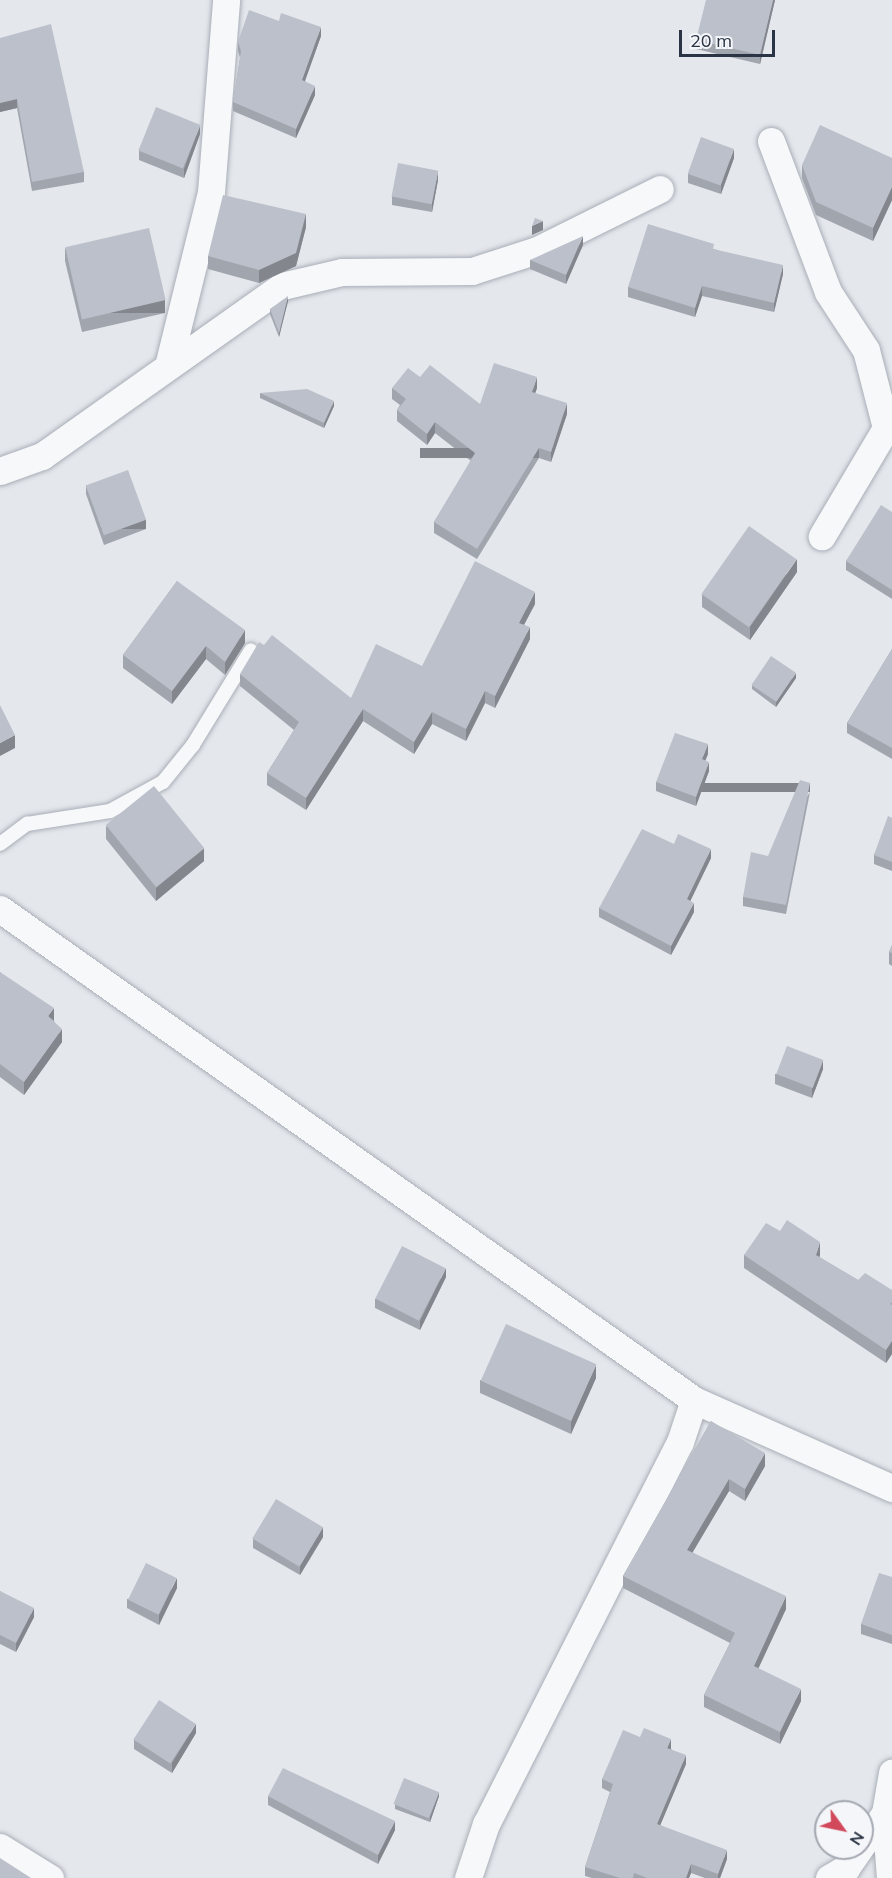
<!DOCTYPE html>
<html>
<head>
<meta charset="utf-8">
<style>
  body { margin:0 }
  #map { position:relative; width:892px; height:1878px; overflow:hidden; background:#e4e7ec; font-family:Mulish,sans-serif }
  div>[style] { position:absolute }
  .roads { filter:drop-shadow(0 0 2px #a9aeb7) drop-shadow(0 0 2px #a9aeb7) }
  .lane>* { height:14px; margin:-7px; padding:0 7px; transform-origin:7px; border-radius:7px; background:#f7f8fa }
  .street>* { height:27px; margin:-13.5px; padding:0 13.5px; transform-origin:13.5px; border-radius:13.5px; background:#f7f8fa }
  .wall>* { inset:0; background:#a1a5ae }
  .shaded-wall>* { inset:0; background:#83868d; transform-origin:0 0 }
  .building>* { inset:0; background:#bbc0ca; transform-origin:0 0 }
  span { translate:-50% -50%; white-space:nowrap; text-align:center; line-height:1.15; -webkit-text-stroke:5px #f4f6f9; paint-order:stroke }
  .north { position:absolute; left:814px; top:1800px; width:60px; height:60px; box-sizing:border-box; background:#f4f6f9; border:2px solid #a4a8b1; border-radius:50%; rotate:123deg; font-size:16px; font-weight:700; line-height:24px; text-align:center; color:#2b3445 }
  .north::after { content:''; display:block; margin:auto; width:21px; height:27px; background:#d1495b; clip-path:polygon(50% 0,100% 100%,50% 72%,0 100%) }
  .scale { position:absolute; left:679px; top:30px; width:96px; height:27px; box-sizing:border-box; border:3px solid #2b3445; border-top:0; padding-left:8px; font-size:18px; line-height:21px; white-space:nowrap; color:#2b3445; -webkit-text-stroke:4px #f4f6f9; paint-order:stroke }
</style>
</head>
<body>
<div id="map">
  <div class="roads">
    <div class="lane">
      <i style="left:0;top:844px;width:34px;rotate:-37deg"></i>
      <i style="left:27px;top:824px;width:84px;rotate:-8.9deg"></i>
      <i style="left:110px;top:811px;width:60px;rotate:-28.7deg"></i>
      <i style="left:163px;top:782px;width:48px;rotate:-51deg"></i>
      <i style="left:193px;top:745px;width:111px;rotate:-58.6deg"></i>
    </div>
    <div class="street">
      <i style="left:771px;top:141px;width:161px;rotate:69.3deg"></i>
      <i style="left:828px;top:292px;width:69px;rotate:56.8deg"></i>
      <i style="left:866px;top:350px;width:81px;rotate:75.6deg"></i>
      <i style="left:886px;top:428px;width:126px;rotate:120.7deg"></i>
      <i style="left:168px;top:366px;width:179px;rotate:-76.1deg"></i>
      <i style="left:211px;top:192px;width:193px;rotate:-85.5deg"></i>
      <i style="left:0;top:471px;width:45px;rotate:-19.7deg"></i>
      <i style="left:42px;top:456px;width:294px;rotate:-35.3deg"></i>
      <i style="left:282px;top:286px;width:62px;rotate:-13.1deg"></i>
      <i style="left:342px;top:272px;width:130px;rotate:-0.4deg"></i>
      <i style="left:472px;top:271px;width:68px;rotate:-17.9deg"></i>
      <i style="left:537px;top:250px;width:137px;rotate:-26.4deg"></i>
      <i style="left:0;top:909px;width:850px;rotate:35.28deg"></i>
      <i style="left:694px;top:1400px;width:217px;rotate:24deg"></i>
      <i style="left:885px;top:1813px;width:65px;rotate:85.6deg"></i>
      <i style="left:862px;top:1845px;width:39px;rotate:-54deg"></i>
      <i style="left:885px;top:1813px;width:41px;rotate:-80.1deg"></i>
      <i style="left:0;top:1847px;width:59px;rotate:31.8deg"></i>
      <i style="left:468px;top:1878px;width:57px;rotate:-71.6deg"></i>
      <i style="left:486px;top:1824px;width:428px;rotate:-63.1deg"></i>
      <i style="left:680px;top:1442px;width:44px;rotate:-71.6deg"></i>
      <i style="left:829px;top:1878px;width:20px;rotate:-30deg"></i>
      <i style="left:846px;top:1868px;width:24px;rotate:-55deg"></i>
    </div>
  </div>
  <div class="wall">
    <i style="clip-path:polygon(775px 0,760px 64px,696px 49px,696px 40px)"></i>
    <i style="clip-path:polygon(321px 36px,305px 81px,315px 95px,296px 138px,233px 111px,233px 102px,240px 58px,238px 51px,238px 42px)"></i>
    <i style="clip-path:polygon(0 38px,84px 172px,84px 182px,32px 191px,17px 108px,0 112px)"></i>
    <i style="clip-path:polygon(200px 134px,184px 178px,139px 160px,139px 151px)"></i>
    <i style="clip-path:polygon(734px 158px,721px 194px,688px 183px,688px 174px)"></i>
    <i style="clip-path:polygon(892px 158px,892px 200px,873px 241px,816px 215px,802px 178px,802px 165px)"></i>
    <i style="clip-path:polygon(438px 180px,432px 212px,392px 205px,392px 196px)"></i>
    <i style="clip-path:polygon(306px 227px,296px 266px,259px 283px,208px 269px,208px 256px)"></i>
    <i style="clip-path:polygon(583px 245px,566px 284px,530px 269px,530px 260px)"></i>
    <i style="clip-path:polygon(65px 248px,165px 313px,82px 332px,65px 261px)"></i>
    <i style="clip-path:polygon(714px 249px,783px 274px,774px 312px,702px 296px,695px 317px,628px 297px,628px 287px)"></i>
    <i style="clip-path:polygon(288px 301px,279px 337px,270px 314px,270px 309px)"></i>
    <i style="clip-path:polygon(392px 388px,480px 404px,537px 388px,535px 393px,567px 414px,551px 462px,539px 458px,477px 559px,434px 533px,434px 522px,471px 461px,435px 433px,427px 445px,397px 421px,397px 410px,400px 405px,392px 399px)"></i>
    <i style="clip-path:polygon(260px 393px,334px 406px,324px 428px,260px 398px)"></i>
    <i style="clip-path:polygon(86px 485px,146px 529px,104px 545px,86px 494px)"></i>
    <i style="clip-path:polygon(892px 512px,892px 599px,846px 570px,846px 561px)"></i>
    <i style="clip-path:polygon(797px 572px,750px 640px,702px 607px,702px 594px)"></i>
    <i style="clip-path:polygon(177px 581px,245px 643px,225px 675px,206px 659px,172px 704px,123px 668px,123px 655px)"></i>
    <i style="clip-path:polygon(535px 604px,524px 625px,530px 639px,495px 708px,485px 703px,466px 741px,432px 724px,414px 754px,363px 721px,306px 810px,267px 785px,267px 773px,294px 730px,240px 686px,240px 674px,351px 698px,422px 666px)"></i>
    <i style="clip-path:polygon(892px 649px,892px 759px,847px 733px,847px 723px)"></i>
    <i style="clip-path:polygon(796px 678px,776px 707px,752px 689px,752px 685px)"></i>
    <i style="clip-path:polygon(708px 754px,705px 760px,709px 771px,696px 806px,656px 791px,656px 782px)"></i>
    <i style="clip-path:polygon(810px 792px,786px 914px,743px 906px,743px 897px)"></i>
    <i style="clip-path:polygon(892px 818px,892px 871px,874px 864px,874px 855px)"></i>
    <i style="clip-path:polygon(106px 826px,204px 861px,156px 901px,106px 839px)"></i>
    <i style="clip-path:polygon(674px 844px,711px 858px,690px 901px,694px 912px,671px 955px,599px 917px,599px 908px)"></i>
    <i style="clip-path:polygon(892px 945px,892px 966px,889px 964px,889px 952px)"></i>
    <i style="clip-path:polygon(0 972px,54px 1021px,62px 1042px,24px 1095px,0 1077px)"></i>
    <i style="clip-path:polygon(823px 1069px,812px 1098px,775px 1084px,775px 1074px)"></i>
    <i style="clip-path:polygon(780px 1231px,820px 1255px,819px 1257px,858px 1280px,892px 1290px,892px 1354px,886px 1363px,744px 1268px,744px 1255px)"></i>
    <i style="clip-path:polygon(446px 1277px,420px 1330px,375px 1308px,375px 1299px)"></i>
    <i style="clip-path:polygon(596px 1378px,571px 1434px,480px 1393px,480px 1380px)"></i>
    <i style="clip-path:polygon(711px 1421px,765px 1466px,745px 1501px,729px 1491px,692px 1552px,786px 1609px,758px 1668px,801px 1701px,780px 1744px,704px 1707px,704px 1695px,730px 1643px,623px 1588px,623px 1576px)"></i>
    <i style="clip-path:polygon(323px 1537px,300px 1575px,253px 1548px,253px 1539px)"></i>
    <i style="clip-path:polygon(892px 1577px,892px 1644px,861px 1634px,861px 1624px)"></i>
    <i style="clip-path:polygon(177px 1588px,159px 1625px,127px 1608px,127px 1599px)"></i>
    <i style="clip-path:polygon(0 1591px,34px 1617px,16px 1652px,0 1644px)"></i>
    <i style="clip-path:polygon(196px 1733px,172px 1773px,134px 1749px,134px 1740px)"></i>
    <i style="clip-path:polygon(671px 1748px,671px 1749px,686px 1764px,660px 1825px,727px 1859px,720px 1878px,705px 1878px,691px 1873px,689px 1878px,592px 1878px,585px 1876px,585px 1867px,610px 1792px,602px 1788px,602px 1779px)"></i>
    <i style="clip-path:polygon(268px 1796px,395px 1830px,378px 1864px,268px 1805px)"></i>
    <i style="clip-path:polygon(439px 1796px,430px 1822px,395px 1809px,395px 1804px)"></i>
  </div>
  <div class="shaded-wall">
    <i style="clip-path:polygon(773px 0,775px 0,760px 64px,760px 55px)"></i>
    <i style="clip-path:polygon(321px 27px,321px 36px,302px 89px,302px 80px)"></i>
    <i style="clip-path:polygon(315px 86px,315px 95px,296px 138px,296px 129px)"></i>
    <i style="clip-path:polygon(17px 99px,17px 108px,0 112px,0 103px)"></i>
    <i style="clip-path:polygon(200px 125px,200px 134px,184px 178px,184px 169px)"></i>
    <i style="clip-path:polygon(734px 149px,734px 158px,721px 194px,721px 185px)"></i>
    <i style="clip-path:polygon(438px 171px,438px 180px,432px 212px,432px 203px)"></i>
    <i style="clip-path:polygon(892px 187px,892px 200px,873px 241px,873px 228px)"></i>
    <i style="clip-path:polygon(306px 214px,306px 227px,296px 266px,259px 283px,259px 270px)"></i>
    <i style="clip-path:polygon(543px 221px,543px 230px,532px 235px,532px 226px)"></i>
    <i style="clip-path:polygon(583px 236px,583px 245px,566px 284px,566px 275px)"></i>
    <i style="clip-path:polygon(783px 265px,783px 274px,774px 312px,774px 303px)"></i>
    <i style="clip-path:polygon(702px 286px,702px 296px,695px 317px,695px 308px)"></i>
    <i style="clip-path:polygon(288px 296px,288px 301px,279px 337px,279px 333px)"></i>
    <i style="left:165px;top:300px;width:13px;height:85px;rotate:90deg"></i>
    <i style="clip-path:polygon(537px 377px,537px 388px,532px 402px,532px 392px)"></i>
    <i style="clip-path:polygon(334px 401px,334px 406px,324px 428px,324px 423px)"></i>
    <i style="clip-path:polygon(567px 403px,567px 414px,551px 462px,551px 452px)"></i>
    <i style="clip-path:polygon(435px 422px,435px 433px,427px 445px,427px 434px)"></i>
    <i style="left:539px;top:448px;width:10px;height:119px;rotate:90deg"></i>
    <i style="left:146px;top:520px;width:9px;height:45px;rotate:90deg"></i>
    <i style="clip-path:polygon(797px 559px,797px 572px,750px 640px,750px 627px)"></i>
    <i style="clip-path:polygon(535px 592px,535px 604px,519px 634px,519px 623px)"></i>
    <i style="clip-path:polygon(530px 627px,530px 639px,495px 708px,495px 696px)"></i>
    <i style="clip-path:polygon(245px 630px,245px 643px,225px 675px,225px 662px)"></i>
    <i style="clip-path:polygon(206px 646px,206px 659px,172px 704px,172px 691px)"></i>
    <i style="clip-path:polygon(796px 673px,796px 678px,776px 707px,776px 702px)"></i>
    <i style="clip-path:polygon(485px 691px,485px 703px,466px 741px,466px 729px)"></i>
    <i style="clip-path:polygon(363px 709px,363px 721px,306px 810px,306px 798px)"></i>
    <i style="clip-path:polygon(432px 712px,432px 724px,414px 754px,414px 742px)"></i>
    <i style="clip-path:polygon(15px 735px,15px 748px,0 756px,0 743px)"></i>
    <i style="clip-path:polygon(708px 744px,708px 754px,702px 769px,702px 759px)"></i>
    <i style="clip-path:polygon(709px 762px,709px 771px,696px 806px,696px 797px)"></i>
    <i style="left:810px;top:783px;width:9px;height:124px;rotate:90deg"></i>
    <i style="clip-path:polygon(204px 848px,204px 861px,156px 901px,156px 888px)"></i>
    <i style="clip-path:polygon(711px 849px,711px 858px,687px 908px,687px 899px)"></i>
    <i style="clip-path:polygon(694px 903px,694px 912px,671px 955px,671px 946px)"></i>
    <i style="clip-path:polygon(54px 1008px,54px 1021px,48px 1016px)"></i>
    <i style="clip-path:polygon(62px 1029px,62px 1042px,24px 1095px,24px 1082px)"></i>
    <i style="clip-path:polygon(823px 1060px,823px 1069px,812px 1098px,812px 1089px)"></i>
    <i style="clip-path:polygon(820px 1242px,820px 1255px,816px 1268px,816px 1255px)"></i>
    <i style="clip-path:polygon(446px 1268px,446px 1277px,420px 1330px,420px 1321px)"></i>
    <i style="clip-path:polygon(892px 1341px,892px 1354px,886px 1363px,886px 1350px)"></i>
    <i style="clip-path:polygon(596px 1365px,596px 1378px,571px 1434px,571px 1421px)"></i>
    <i style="clip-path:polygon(765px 1453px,765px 1466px,745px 1501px,745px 1489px)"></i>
    <i style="clip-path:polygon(729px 1479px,729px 1491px,687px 1562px,687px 1550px)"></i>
    <i style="clip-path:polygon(323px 1527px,323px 1537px,300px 1575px,300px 1566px)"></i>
    <i style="clip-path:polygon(177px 1578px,177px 1588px,159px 1625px,159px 1615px)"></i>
    <i style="clip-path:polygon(786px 1596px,786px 1609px,754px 1678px,754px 1666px)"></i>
    <i style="clip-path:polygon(34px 1608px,34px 1617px,16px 1652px,16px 1643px)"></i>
    <i style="clip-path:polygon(801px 1689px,801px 1701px,780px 1744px,780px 1732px)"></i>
    <i style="clip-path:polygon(196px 1724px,196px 1733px,172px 1773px,172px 1763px)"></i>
    <i style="clip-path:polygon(671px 1739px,671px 1748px,667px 1757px,667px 1748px)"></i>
    <i style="clip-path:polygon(686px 1755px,686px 1764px,657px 1833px,657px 1824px)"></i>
    <i style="clip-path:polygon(439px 1792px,439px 1796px,430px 1822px,430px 1817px)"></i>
    <i style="clip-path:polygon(395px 1821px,395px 1830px,378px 1864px,378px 1855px)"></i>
    <i style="clip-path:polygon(727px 1850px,727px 1859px,720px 1878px,718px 1878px,718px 1874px)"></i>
    <i style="clip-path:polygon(691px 1864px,691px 1873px,689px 1878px,686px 1878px)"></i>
  </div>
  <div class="building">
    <i style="clip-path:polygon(706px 0,773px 0,760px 55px,696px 40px)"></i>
    <i style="clip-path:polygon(249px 10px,279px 21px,281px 13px,321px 27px,302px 80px,315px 86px,296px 129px,233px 102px,241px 51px,238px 42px)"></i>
    <i style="clip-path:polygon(51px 24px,84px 172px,32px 182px,17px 99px,0 103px,0 38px)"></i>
    <i style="left:156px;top:107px;width:48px;height:47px;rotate:22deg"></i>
    <i style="clip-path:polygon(820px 125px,892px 158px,892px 187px,873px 228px,816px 202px,802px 165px)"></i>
    <i style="left:701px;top:137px;width:35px;height:39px;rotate:20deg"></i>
    <i style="left:398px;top:163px;width:41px;height:34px;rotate:11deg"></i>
    <i style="clip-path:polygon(223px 195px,306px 214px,296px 253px,259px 270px,208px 256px)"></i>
    <i style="clip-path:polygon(535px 218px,543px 221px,532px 226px)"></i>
    <i style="clip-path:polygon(648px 224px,714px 244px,713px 249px,783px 265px,774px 303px,702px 286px,695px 308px,628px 287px)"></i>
    <i style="left:149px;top:228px;width:74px;height:86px;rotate:77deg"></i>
    <i style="clip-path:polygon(583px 236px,566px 275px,530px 260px)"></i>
    <i style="clip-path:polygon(288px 296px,279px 333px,270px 309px)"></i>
    <i style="clip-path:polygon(494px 363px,537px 377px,532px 392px,567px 403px,551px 452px,539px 448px,477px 549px,434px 522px,475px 453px,435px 422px,427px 434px,397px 410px,406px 399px,392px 388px,408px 368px,420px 377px,430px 365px,480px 404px)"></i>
    <i style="clip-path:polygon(307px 389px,334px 401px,324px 423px,260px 393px)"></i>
    <i style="left:128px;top:470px;width:53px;height:45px;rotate:70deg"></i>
    <i style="clip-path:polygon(881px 505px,892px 512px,892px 590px,846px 561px)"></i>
    <i style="left:749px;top:526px;width:58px;height:83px;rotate:35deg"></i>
    <i style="clip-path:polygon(475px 561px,535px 592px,519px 623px,530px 627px,495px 696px,485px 691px,466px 729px,432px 712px,414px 742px,363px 709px,306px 798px,267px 773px,299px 722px,240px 674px,259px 642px,264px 645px,272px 635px,351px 698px,376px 644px,422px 666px)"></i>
    <i style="clip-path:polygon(177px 581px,245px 630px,225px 662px,206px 646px,172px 691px,123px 655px)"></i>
    <i style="clip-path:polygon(892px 649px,892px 748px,847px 723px)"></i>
    <i style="left:771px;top:656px;width:30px;height:35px;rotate:34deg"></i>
    <i style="clip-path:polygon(0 705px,15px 735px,0 743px)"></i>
    <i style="clip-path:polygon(675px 733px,708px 744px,702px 759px,709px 762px,696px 797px,656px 782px)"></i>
    <i style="clip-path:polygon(800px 780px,810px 783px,786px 905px,743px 897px,751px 852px,768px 856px)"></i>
    <i style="left:154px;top:786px;width:80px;height:62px;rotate:51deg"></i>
    <i style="clip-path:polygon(888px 816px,892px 818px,892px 862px,874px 855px)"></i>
    <i style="clip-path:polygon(642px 829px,674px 844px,678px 834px,711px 849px,687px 899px,694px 903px,671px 946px,599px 908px)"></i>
    <i style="clip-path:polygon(892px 945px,892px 953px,889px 952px)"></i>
    <i style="clip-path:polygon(0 972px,54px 1008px,48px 1016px,62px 1029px,24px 1082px,0 1064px)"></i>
    <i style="left:787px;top:1046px;width:39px;height:30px;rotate:21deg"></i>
    <i style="clip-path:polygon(787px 1220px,820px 1242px,816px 1255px,858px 1280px,865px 1273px,892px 1290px,892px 1302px,890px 1304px,892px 1305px,892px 1341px,886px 1350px,744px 1255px,766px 1223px,780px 1231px)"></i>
    <i style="left:402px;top:1246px;width:49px;height:59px;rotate:27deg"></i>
    <i style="left:506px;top:1324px;width:99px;height:62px;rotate:24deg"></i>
    <i style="clip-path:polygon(711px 1421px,765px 1453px,745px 1489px,729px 1479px,687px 1550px,786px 1596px,754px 1666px,801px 1689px,780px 1732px,704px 1695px,735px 1633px,623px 1576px)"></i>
    <i style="left:276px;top:1499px;width:55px;height:46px;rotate:31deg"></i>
    <i style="left:146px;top:1563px;width:34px;height:41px;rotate:26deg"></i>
    <i style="clip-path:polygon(879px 1573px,892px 1577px,892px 1635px,861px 1624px)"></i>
    <i style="clip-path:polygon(0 1591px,34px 1608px,16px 1643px,0 1635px)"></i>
    <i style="left:159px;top:1700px;width:44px;height:47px;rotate:33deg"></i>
    <i style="clip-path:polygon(644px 1728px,671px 1739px,667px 1748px,686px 1755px,657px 1824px,727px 1850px,718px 1874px,691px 1864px,686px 1878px,647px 1878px,634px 1873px,633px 1878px,620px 1878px,585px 1867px,613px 1784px,602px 1779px,623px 1730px,640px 1737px)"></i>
    <i style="clip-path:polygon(283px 1768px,395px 1821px,378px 1855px,268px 1796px)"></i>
    <i style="left:404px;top:1778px;width:38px;height:28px;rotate:22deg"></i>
    <i style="clip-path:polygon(0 1858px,31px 1878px,0 1878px)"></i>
  </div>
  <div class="north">N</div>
  <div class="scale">20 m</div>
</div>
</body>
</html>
